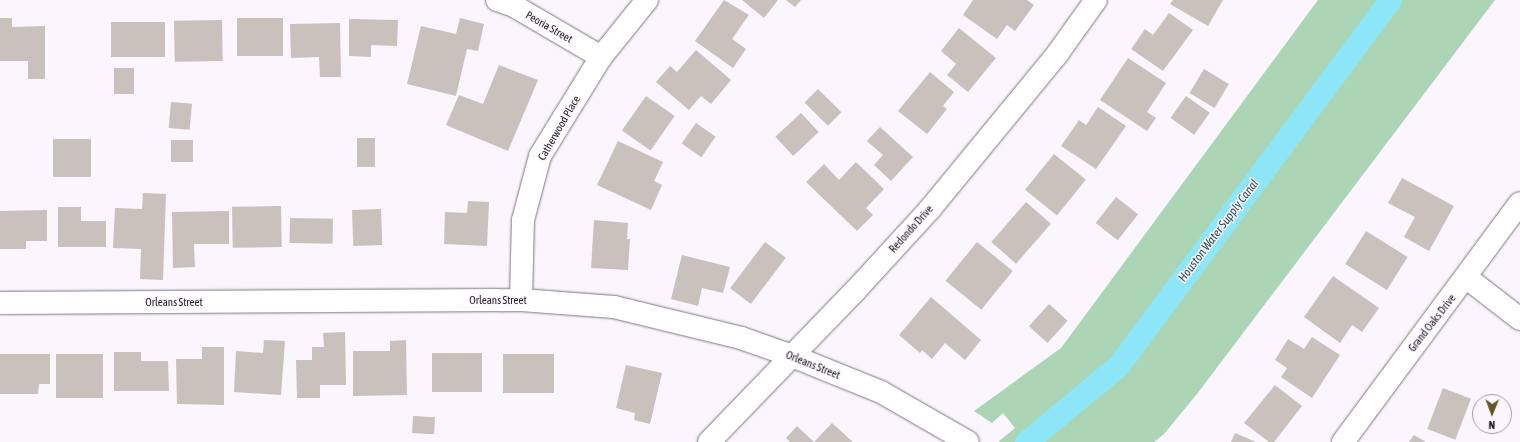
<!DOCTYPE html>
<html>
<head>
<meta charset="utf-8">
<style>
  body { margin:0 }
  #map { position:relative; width:1520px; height:442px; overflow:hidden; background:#fbf5fd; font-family:"Asap Condensed",sans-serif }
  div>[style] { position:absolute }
  .green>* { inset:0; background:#abd5b5 }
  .canal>* { height:23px; margin:-11.5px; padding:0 11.5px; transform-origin:11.5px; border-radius:11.5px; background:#8de6f8 }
  .building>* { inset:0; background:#cac0bc; transform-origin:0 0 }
  .roads { filter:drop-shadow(0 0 1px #7c767d) drop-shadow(0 0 1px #7c767d) }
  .minor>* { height:22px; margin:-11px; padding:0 11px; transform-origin:11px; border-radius:11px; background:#fff }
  span { translate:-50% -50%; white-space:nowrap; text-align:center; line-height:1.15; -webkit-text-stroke:3px #fbf5fd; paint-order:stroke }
  .street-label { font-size:11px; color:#1e1b1e }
  .water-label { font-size:12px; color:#264f57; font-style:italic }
  .north { position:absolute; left:1472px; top:394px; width:40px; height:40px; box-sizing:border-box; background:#fbf5fd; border:1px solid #a39ea4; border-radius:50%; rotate:181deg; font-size:11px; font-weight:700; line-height:16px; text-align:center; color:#1e1b1e }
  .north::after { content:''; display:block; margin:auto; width:14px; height:18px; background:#685624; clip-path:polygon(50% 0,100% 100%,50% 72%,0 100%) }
</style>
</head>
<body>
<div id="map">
  <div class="green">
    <i style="clip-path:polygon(1318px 0,1495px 0,1197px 394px,1164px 434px,1154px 442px,998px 442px,1015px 428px,1003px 413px,992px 423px,974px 411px,1061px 348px)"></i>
  </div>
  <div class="canal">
    <i style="left:1026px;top:442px;width:119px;rotate:-39.6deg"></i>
    <i style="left:1118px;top:366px;width:456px;rotate:-53.4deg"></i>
  </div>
  <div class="building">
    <i style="clip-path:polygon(724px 0,749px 15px,732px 39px,746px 49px,733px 68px,695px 41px)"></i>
    <i style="clip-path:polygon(742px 0,778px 0,764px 18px)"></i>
    <i style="clip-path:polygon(786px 0,801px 0,795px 7px)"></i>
    <i style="clip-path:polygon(973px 0,1027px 0,1034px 5px,1015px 31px,1007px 25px,997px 39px,963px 15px)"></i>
    <i style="clip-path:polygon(1173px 0,1223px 0,1208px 26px,1170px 4px)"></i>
    <i style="clip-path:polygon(1169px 13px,1193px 30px,1163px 71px,1131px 49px,1145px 29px,1153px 35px)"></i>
    <i style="clip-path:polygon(0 18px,12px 18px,12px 27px,45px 26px,45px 79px,28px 79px,28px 61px,0 61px)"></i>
    <i style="left:237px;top:18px;width:46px;height:38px"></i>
    <i style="clip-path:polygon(460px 18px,484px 24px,478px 51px,467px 49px,456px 96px,407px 84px,421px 26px,456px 34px)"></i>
    <i style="clip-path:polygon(349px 19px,398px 20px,397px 46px,371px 45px,371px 57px,349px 56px)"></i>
    <i style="left:222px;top:20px;width:41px;height:48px;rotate:89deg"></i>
    <i style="left:111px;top:22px;width:54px;height:35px"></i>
    <i style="clip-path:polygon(340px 23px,341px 77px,320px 77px,319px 57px,291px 58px,290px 24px)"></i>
    <i style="clip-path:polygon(959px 28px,996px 58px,968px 92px,947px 75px,956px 64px,941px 51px)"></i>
    <i style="clip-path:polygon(696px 50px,731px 80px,711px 104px,701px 96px,689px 110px,656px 82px,670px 66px,677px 72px)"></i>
    <i style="clip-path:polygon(1128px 58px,1166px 83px,1147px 112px,1156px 118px,1147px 131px,1100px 100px)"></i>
    <i style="clip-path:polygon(499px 65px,538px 80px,508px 151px,446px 125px,459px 95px,483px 104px)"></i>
    <i style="left:114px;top:68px;width:20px;height:26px"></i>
    <i style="left:1204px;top:69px;width:29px;height:28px;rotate:31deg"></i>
    <i style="clip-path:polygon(930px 72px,954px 92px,943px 106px,947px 109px,927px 134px,898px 111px)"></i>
    <i style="left:818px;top:89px;width:33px;height:19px;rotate:45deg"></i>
    <i style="left:646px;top:96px;width:35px;height:42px;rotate:35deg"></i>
    <i style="left:1186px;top:96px;width:29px;height:27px;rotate:35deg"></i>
    <i style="left:171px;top:102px;width:21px;height:26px;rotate:5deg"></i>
    <i style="clip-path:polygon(1098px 107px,1126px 126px,1096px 169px,1061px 146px,1079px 120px,1086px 125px)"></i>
    <i style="left:801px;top:113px;width:26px;height:35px;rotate:47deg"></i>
    <i style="left:696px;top:123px;width:24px;height:25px;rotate:35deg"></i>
    <i style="clip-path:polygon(880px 127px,913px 157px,891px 181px,874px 165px,883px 155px,867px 141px)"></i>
    <i style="left:357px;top:138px;width:18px;height:29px"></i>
    <i style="left:53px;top:139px;width:38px;height:38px"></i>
    <i style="left:171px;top:140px;width:22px;height:22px"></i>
    <i style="clip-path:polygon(618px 141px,663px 162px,654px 181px,662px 185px,651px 210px,597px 185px)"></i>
    <i style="left:1054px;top:154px;width:41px;height:46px;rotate:39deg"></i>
    <i style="clip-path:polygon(856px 162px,884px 189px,866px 208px,873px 215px,857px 231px,806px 182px,824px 164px,839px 180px)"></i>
    <i style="clip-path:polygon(1402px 178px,1454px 206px,1429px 251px,1404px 237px,1415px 217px,1388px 203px)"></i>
    <i style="clip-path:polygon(143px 193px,166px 194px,163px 280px,140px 279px,141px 249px,113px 248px,115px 208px,142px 209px)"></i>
    <i style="left:1116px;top:197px;width:28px;height:33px;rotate:38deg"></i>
    <i style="clip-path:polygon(468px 201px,489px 202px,487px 246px,444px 244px,445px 212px,467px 213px)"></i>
    <i style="left:1026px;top:202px;width:33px;height:53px;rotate:41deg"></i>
    <i style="left:281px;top:206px;width:41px;height:49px;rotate:89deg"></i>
    <i style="clip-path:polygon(58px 207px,81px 207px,81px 221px,106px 221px,106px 247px,58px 247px)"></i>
    <i style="left:381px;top:209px;width:36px;height:29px;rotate:88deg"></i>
    <i style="clip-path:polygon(47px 210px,47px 241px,26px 241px,26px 249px,0 249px,0 211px)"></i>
    <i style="clip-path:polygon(229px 211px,229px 244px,194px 244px,195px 267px,173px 268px,172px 212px)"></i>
    <i style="left:290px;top:218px;width:43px;height:25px;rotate:1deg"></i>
    <i style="clip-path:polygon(594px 220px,628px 223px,627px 239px,630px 239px,628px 270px,591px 268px)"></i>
    <i style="left:1366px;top:231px;width:49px;height:39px;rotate:32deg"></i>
    <i style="left:765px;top:242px;width:26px;height:58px;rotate:37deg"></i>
    <i style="left:977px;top:242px;width:46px;height:50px;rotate:39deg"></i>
    <i style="clip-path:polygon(682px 255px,730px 267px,723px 293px,702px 288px,698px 306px,671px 299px)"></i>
    <i style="clip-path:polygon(1333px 276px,1379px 308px,1362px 332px,1352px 325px,1340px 343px,1304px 317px)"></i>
    <i style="clip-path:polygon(931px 297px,981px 340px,965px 360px,945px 343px,932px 359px,922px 350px,920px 353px,899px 335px)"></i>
    <i style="left:1049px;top:304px;width:25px;height:30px;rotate:42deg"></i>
    <i style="clip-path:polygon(345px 332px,346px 385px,320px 385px,320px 398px,297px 398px,296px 360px,312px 360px,312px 347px,324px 347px,323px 333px)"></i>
    <i style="clip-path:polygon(1312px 337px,1340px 355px,1312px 398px,1281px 377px,1287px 368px,1275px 360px,1288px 339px,1304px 349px)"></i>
    <i style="clip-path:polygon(264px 340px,285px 341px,281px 395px,234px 392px,236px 351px,263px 353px)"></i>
    <i style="clip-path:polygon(406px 340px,407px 395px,353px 396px,353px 351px,390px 351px,390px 341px)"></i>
    <i style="clip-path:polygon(202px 347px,224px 347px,224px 405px,177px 404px,176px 359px,202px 359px)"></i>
    <i style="clip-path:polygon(114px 352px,141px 352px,141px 361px,168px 361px,169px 391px,114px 391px)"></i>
    <i style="left:432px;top:353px;width:50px;height:39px"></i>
    <i style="clip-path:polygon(0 354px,50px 354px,50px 384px,39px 384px,38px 394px,0 394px)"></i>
    <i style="left:103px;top:354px;width:44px;height:47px;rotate:90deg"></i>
    <i style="left:503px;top:354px;width:51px;height:39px"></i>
    <i style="clip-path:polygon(626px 365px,662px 373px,650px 424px,634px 420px,635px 413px,616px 408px)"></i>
    <i style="clip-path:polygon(1275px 385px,1302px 406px,1274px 442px,1269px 442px,1244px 423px)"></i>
    <i style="left:1443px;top:388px;width:30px;height:44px;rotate:21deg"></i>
    <i style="left:413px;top:416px;width:22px;height:17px;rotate:3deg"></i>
    <i style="clip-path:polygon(832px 423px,853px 442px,790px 442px,786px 438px,797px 426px,814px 442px)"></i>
    <i style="clip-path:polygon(1235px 433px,1256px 442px,1231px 442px)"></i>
    <i style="clip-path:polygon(1414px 435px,1426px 442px,1409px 442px)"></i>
  </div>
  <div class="roads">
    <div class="minor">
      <i style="left:497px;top:0;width:18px;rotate:19deg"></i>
      <i style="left:514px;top:6px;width:101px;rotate:30.4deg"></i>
      <i style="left:1467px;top:278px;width:67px;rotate:37.7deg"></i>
      <i style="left:521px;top:300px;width:80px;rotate:-88.6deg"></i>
      <i style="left:523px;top:220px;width:66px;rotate:-75.1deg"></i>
      <i style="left:540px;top:156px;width:116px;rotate:-58.4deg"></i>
      <i style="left:601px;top:57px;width:73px;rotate:-51.1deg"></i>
      <i style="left:0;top:303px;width:521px;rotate:-0.33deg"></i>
      <i style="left:521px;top:300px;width:93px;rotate:4.3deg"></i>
      <i style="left:614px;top:307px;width:131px;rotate:13.7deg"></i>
      <i style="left:741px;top:338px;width:54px;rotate:19.4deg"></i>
      <i style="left:792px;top:356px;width:96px;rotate:22deg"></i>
      <i style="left:881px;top:392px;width:100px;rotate:29.9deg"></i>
      <i style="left:709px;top:442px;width:209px;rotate:-46deg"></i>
      <i style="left:854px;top:292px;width:113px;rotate:-47.5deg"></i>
      <i style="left:930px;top:209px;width:202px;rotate:-50.6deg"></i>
      <i style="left:1058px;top:53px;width:65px;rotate:-54.4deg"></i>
      <i style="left:1343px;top:442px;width:297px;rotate:-53.5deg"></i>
    </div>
  </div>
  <div class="street-label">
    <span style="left:549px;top:27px;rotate:30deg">Peoria Street</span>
    <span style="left:559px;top:128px;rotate:-60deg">Catherwood Place</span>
    <span style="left:911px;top:229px;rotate:-48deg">Redondo Drive</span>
    <span style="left:498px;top:300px">Orleans Street</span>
    <span style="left:174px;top:302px">Orleans Street</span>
    <span style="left:1432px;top:323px;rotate:-52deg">Grand Oaks Drive</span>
    <span style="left:813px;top:365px;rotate:22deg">Orleans Street</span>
  </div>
  <div class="water-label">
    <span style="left:1219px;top:231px;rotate:-53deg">Houston Water Supply Canal</span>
  </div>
  <div class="north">N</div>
</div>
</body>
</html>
